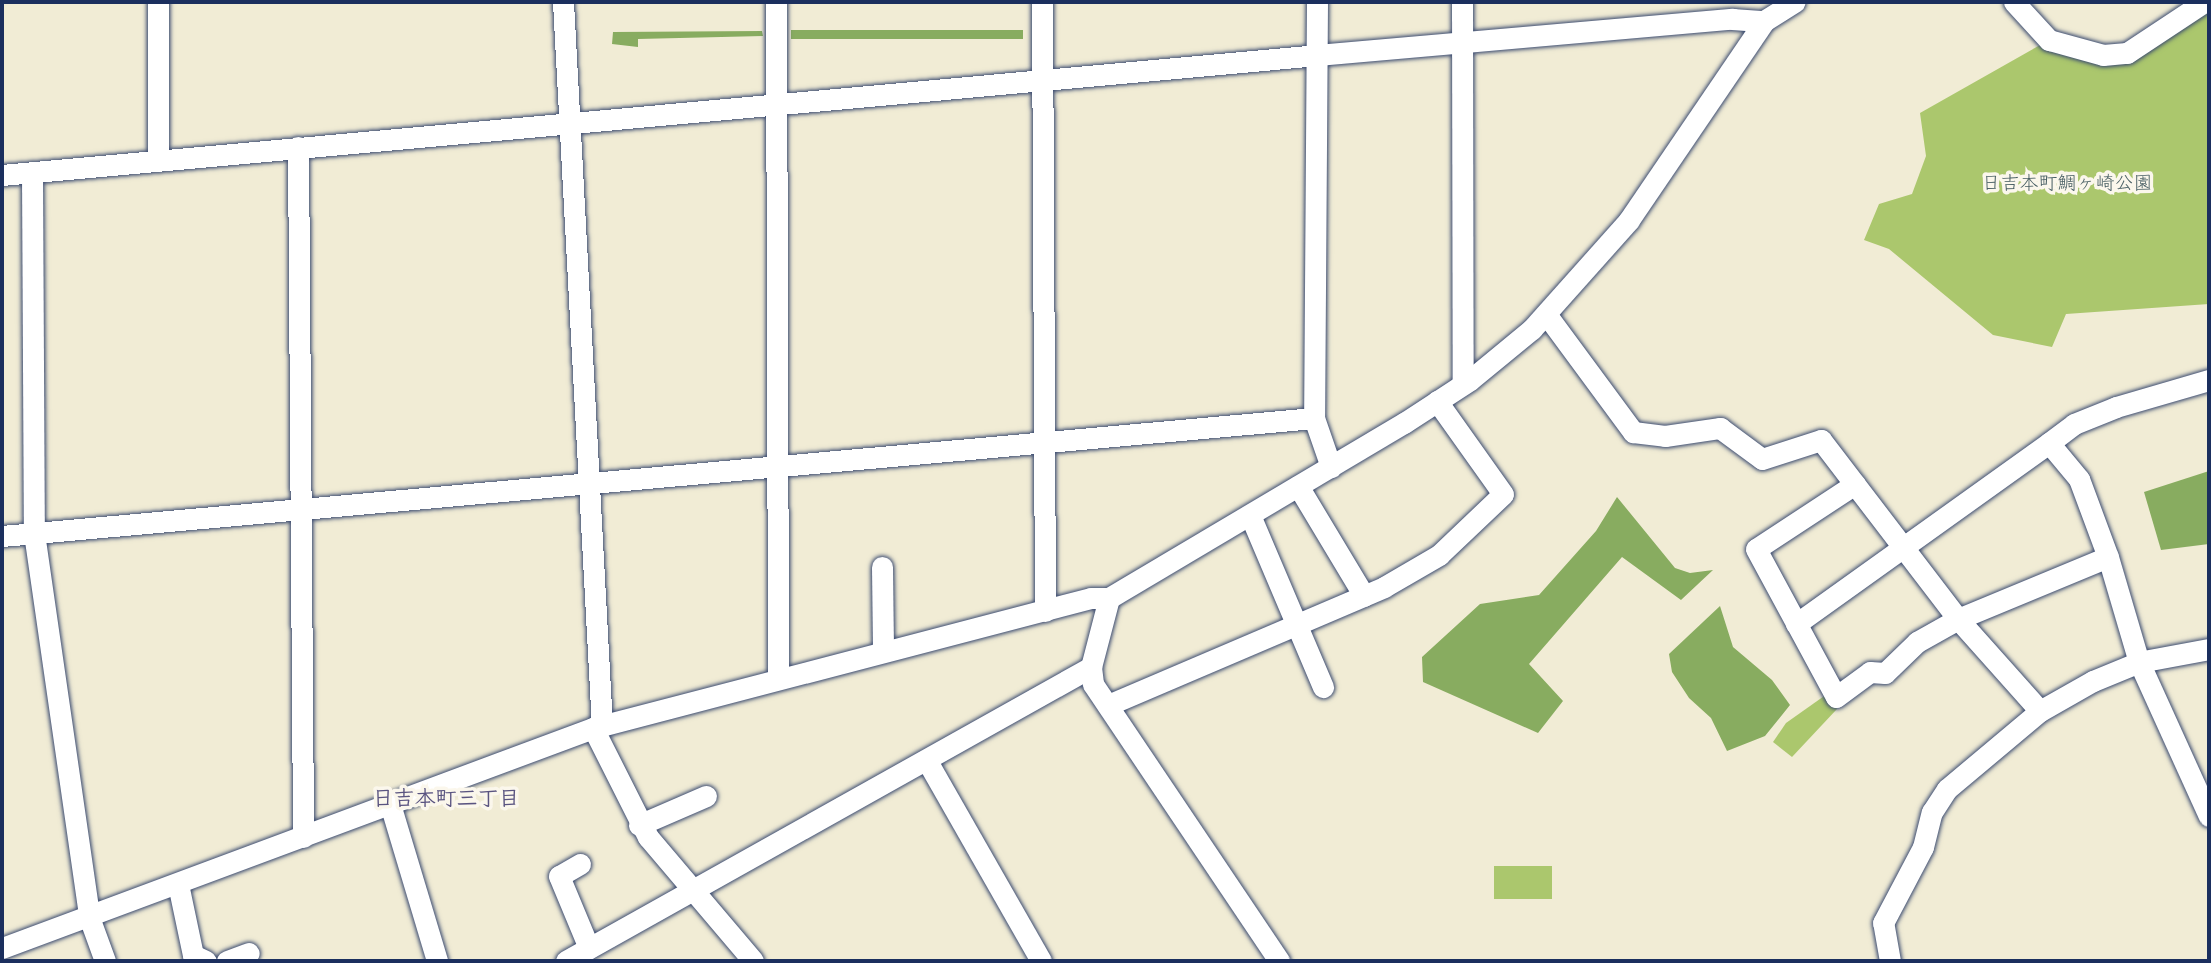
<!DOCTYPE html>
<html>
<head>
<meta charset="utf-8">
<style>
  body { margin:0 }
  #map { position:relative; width:2211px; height:963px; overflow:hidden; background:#f1ecd5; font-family:Mali,"Klee One",sans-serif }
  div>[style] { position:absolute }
  .green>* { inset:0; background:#abc76d; transform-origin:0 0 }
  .forest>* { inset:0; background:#88ac60; transform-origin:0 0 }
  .roads { filter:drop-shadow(0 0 2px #3b4b70) drop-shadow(0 0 2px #3b4b70) }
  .minor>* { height:21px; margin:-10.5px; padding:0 10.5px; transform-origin:10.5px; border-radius:10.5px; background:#fff }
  span { translate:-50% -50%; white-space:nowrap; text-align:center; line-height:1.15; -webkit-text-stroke:7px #fbf7ec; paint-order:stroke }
  .park-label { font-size:19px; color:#465d62 }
  .neighbourhood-label { font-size:21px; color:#5a5480; font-weight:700 }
  .frame { position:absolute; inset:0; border:4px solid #1b2f5e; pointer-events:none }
</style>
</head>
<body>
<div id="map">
  <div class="green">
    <i style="clip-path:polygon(2209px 2px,2209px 304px,2066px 314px,2052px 347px,1993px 335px,1889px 249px,1864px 240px,1879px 204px,1912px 194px,1926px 156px,1920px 113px,2049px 40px,2103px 55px)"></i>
    <i style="clip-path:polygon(1827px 694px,1837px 709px,1792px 757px,1773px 742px,1786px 723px)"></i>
    <i style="left:1552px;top:866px;width:33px;height:58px;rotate:90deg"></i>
  </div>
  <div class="forest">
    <i style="left:791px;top:30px;width:232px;height:9px"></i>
    <i style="clip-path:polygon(762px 31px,763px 36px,638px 39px,638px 47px,612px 44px,613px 32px)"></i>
    <i style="clip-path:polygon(2209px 471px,2209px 544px,2161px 550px,2144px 492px)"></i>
    <i style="clip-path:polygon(1617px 497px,1675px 568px,1690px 573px,1713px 570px,1681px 600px,1622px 557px,1529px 664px,1563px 701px,1538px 733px,1423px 682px,1422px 657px,1480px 604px,1539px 595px,1596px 531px)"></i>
    <i style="clip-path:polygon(1720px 606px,1733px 647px,1772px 680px,1790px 705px,1765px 736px,1727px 751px,1711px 718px,1689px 698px,1672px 672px,1669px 654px)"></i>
  </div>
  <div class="roads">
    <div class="minor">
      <i style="left:158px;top:2px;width:159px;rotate:90deg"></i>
      <i style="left:563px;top:2px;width:725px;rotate:86.92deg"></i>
      <i style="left:776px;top:2px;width:677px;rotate:89.83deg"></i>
      <i style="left:1042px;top:2px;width:609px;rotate:89.72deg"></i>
      <i style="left:1317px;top:2px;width:416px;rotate:90.4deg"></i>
      <i style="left:1314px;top:418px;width:52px;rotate:70.9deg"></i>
      <i style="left:1462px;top:2px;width:382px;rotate:89.9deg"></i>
      <i style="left:2014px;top:2px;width:52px;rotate:47.4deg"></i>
      <i style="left:2049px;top:40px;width:56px;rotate:15.5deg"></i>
      <i style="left:2103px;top:55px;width:24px;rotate:-5deg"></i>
      <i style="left:2127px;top:53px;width:92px;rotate:-33.5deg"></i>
      <i style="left:298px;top:147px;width:690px;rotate:89.58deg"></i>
      <i style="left:32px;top:173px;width:360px;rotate:89.7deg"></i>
      <i style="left:34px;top:533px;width:388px;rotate:81.8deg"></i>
      <i style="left:89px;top:917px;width:47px;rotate:70deg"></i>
      <i style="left:2px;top:175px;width:1320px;rotate:-5.21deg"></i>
      <i style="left:1317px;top:55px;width:417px;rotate:-5deg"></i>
      <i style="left:1732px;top:19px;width:32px;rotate:4deg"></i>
      <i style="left:1764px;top:21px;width:36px;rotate:-32deg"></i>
      <i style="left:1546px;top:314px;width:147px;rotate:53.6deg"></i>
      <i style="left:1633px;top:432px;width:32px;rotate:7deg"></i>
      <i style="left:1665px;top:436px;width:56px;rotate:-8.3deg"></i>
      <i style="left:1720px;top:428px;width:52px;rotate:36.4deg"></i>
      <i style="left:1762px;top:459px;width:62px;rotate:-17.9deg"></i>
      <i style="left:1821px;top:440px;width:225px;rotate:52.6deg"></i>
      <i style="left:1958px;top:619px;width:123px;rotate:48.3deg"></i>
      <i style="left:2049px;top:443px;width:31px;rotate:-37deg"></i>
      <i style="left:2074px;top:424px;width:45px;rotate:-22deg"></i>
      <i style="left:2116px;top:407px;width:97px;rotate:-16.2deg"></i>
      <i style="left:1855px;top:484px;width:118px;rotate:146.7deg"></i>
      <i style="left:1756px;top:549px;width:168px;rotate:61.6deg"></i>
      <i style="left:1836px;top:697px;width:42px;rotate:-36.3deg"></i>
      <i style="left:1870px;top:672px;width:15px;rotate:4deg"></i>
      <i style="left:1885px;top:673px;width:45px;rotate:-44.1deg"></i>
      <i style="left:1917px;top:642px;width:47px;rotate:-29.3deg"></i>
      <i style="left:1958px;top:619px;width:162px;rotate:-22.5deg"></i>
      <i style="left:1298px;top:486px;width:128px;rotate:59deg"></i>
      <i style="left:1250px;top:515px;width:187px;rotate:67deg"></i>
      <i style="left:2px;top:536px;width:1317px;rotate:-5.14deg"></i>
      <i style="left:882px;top:567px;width:84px;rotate:89.3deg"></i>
      <i style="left:1109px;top:598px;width:71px;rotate:104.6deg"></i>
      <i style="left:1091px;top:667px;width:17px;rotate:83deg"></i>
      <i style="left:1093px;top:684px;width:334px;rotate:56.1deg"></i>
      <i style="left:1796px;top:624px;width:311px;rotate:-35.6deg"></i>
      <i style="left:2049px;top:443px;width:47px;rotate:50.2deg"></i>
      <i style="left:2079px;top:479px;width:83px;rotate:69.6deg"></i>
      <i style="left:2108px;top:557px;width:109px;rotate:73.6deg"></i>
      <i style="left:2139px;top:662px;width:169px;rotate:65.6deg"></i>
      <i style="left:1108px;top:705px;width:300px;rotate:-23.1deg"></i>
      <i style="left:1384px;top:587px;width:64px;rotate:-30.2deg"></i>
      <i style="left:1439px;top:555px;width:88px;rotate:-43.6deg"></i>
      <i style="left:1503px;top:494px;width:114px;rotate:-125.4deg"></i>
      <i style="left:593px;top:728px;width:122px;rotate:63.2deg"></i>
      <i style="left:648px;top:837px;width:162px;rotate:49.7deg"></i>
      <i style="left:927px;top:761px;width:230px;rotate:60.3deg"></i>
      <i style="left:390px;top:804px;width:164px;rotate:73.3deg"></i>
      <i style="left:639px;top:825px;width:73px;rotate:-23.4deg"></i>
      <i style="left:580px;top:864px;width:24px;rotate:150deg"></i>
      <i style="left:559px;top:876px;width:78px;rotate:67.4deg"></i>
      <i style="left:178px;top:884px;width:73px;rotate:78.1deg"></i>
      <i style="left:193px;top:955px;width:14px;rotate:25deg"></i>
      <i style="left:2px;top:948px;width:631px;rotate:-20.42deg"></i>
      <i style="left:593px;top:728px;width:515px;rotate:-14.63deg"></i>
      <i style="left:1091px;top:598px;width:18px"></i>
      <i style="left:1109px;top:598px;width:343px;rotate:-30.7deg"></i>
      <i style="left:1404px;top:423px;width:79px;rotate:-33.1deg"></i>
      <i style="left:1470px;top:380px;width:80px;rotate:-39.4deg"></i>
      <i style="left:1532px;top:329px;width:146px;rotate:-48.3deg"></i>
      <i style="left:1629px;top:220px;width:240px;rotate:-55.8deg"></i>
      <i style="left:227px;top:961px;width:23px;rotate:-20deg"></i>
      <i style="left:566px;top:961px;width:602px;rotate:-29.25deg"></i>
      <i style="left:1890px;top:961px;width:39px;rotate:-100deg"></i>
      <i style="left:1883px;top:923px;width:86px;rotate:-62.2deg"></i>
      <i style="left:1923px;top:847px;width:36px;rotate:-76deg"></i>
      <i style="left:1932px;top:812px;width:27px;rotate:-57deg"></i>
      <i style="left:1947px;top:789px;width:121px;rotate:-40deg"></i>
      <i style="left:2040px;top:711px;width:61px;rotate:-29.5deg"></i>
      <i style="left:2093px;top:681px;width:50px;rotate:-22.4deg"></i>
      <i style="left:2139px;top:662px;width:71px;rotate:-10.5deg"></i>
    </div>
  </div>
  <div class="park-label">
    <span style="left:2067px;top:182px">日吉本町鯛ヶ崎公園</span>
  </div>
  <div class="neighbourhood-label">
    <span style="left:446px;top:797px">日吉本町三丁目</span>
  </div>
  <div class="frame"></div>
</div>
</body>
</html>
